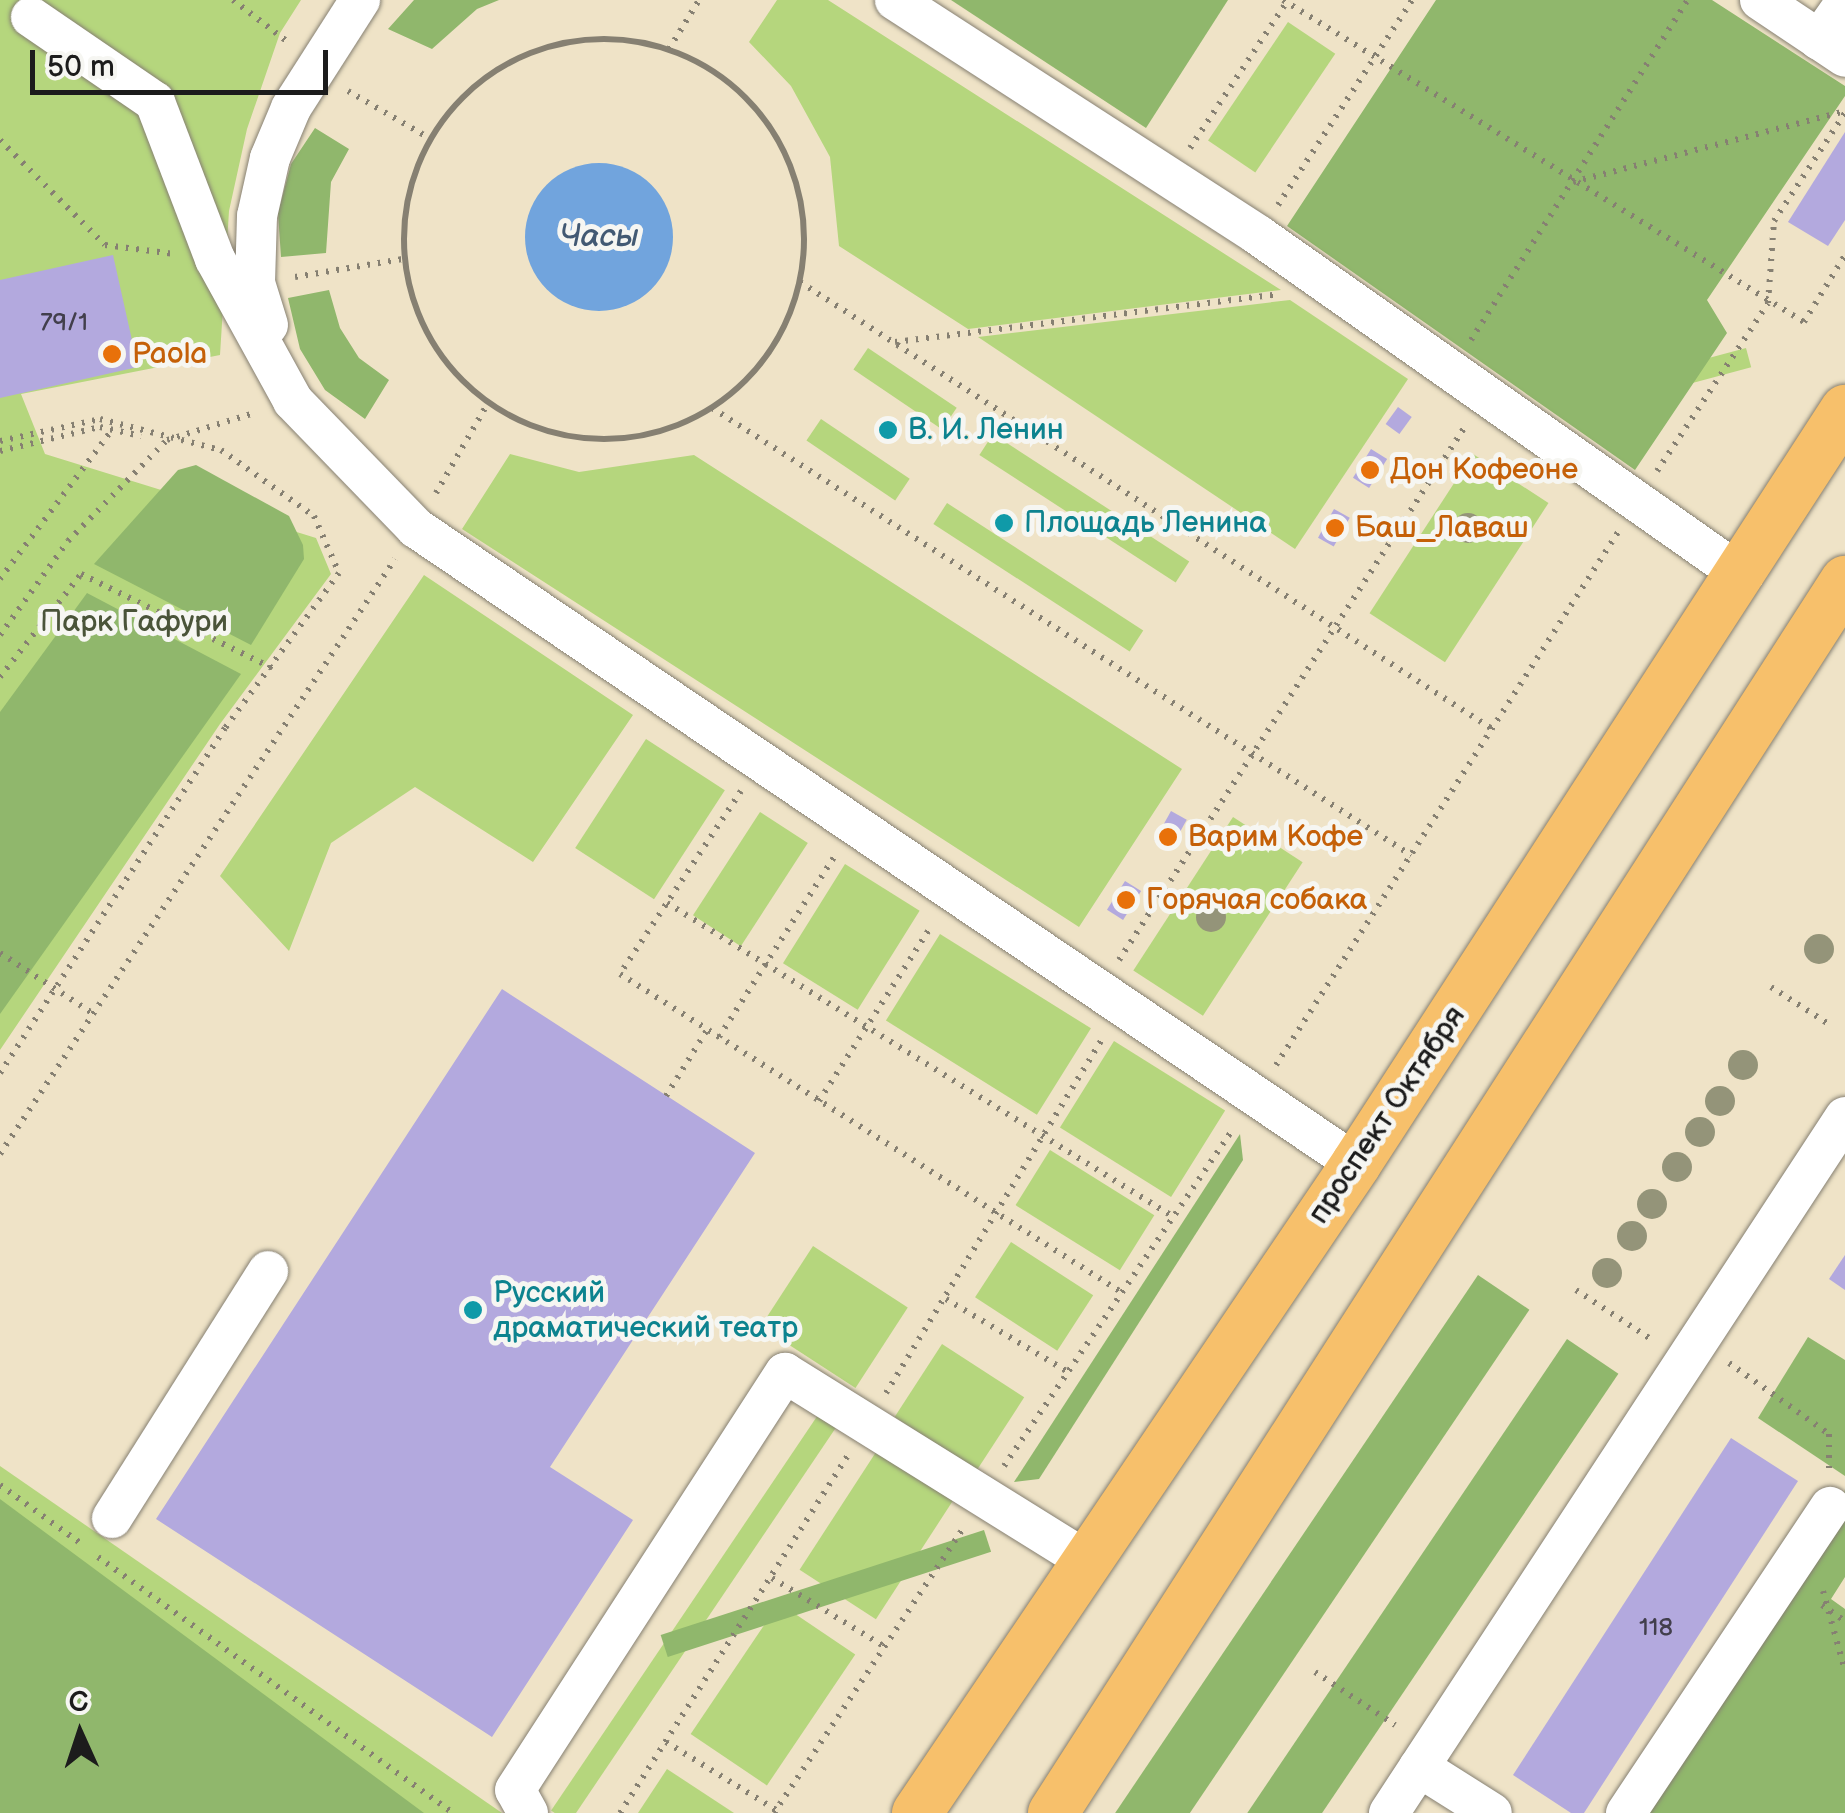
<!DOCTYPE html>
<html>
<head>
<meta charset="utf-8">
<style>
  body { margin:0 }
  #map { position:relative; width:1845px; height:1813px; overflow:hidden; background:#efe3c7; font-family:"Balsamiq Sans",sans-serif }
  div>[style] { position:absolute }
  .green>* { inset:0; background:#b5d67d; transform-origin:0 0 }
  .forest>* { inset:0; background:#90b76c; transform-origin:0 0 }
  .water>* { inset:0; background:#71a4dd }
  .round { border-radius:50% }
  .building>* { inset:0; background:#b3a9de; transform-origin:0 0 }
  .path>* { height:6px; margin-top:-3px; transform-origin:0; background:repeating-linear-gradient(90deg,#868072 0 2.5px,transparent 0 10.5px) }
  .path>.ring { margin:-3px; padding:0; box-sizing:content-box; background:none; border:6px solid #868072; border-radius:50% }
  .roads { filter:drop-shadow(0 0 2px #868072) drop-shadow(0 0 2px #868072) }
  .minor>* { height:40px; margin:-20px; padding:0 20px; transform-origin:20px; border-radius:20px; background:#fff }
  .major>* { height:50px; margin:-25px; padding:0 25px; transform-origin:25px; border-radius:25px; background:#f7c06b }
  .trees>* { width:30px; height:30px; margin:-15px; border-radius:50%; background:#949479 }
  .dots>* { width:28px; height:28px; translate:-50% -50%; box-sizing:border-box; border:5px solid #f6f6f2; border-radius:50% }
  span { translate:-50% -50%; white-space:nowrap; text-align:center; line-height:1.15; -webkit-text-stroke:10px #f6f6f2; paint-order:stroke }
  .number-label { font-size:25px; color:#423f4c }
  .number-label span { -webkit-text-stroke-width:0 }
  .food-label { font-size:30px; color:#c56008 }
  .left { translate:0 -50%; text-align:left }
  .culture-label { font-size:30px; color:#0d838f }
  .park-label { font-size:30px; color:#4a5439 }
  .street-label { font-size:30px; color:#1c1c1c }
  .water-label { font-size:32px; color:#425973; font-style:italic }
  .north { position:absolute; left:30px; top:1683px; width:100px; height:100px; -webkit-text-stroke:8px #f6f6f2; paint-order:stroke; rotate:357deg; font-size:28px; font-weight:700; line-height:40px; text-align:center; color:#1c1c1c }
  .north::after { content:''; display:block; margin:auto; width:35px; height:45px; background:#1c1c1c; clip-path:polygon(50% 0,100% 100%,50% 72%,0 100%) }
  .scale { position:absolute; left:30px; top:50px; width:298px; height:45px; box-sizing:border-box; border:5px solid #1c1c1c; border-top:0; padding-left:12px; font-size:30px; line-height:35px; white-space:nowrap; color:#1c1c1c; -webkit-text-stroke:8px #f6f6f2; paint-order:stroke }
</style>
</head>
<body>
<div id="map">
  <div class="green">
    <i style="clip-path:polygon(0 0,301px 0,280px 33px,247px 129px,229px 211px,220px 355px,21px 394px,45px 454px,316px 538px,331px 574px,220px 724px,0 1050px)"></i>
    <i style="clip-path:polygon(777px 0,828px 0,1281px 290px,968px 329px,839px 246px,830px 157px,791px 86px,749px 42px)"></i>
    <i style="left:1288px;top:22px;width:57px;height:143px;rotate:34deg"></i>
    <i style="clip-path:polygon(1290px 300px,1408px 379px,1295px 549px,978px 337px)"></i>
    <i style="left:868px;top:348px;width:107px;height:26px;rotate:34deg"></i>
    <i style="left:1746px;top:348px;width:20px;height:162px;rotate:75deg"></i>
    <i style="left:821px;top:419px;width:107px;height:26px;rotate:34deg"></i>
    <i style="left:993px;top:434px;width:234px;height:25px;rotate:33deg"></i>
    <i style="clip-path:polygon(510px 454px,579px 472px,694px 455px,1182px 769px,1079px 927px,462px 529px)"></i>
    <i style="left:1473px;top:454px;width:90px;height:190px;rotate:33deg"></i>
    <i style="left:947px;top:503px;width:234px;height:25px;rotate:33deg"></i>
    <i style="clip-path:polygon(424px 575px,633px 715px,533px 862px,415px 787px,331px 843px,289px 951px,220px 876px)"></i>
    <i style="left:646px;top:739px;width:94px;height:130px;rotate:33deg"></i>
    <i style="left:760px;top:812px;width:57px;height:123px;rotate:33deg"></i>
    <i style="left:1233px;top:817px;width:83px;height:183px;rotate:33deg"></i>
    <i style="left:845px;top:864px;width:88px;height:117px;rotate:32deg"></i>
    <i style="left:940px;top:934px;width:178px;height:102px;rotate:32deg"></i>
    <i style="left:1114px;top:1041px;width:131px;height:102px;rotate:32deg"></i>
    <i style="left:1050px;top:1150px;width:123px;height:65px;rotate:32deg"></i>
    <i style="left:1011px;top:1242px;width:98px;height:66px;rotate:33deg"></i>
    <i style="left:813px;top:1246px;width:113px;height:96px;rotate:33deg"></i>
    <i style="left:942px;top:1344px;width:98px;height:87px;rotate:33deg"></i>
    <i style="left:824px;top:1406px;width:22px;height:488px;rotate:34deg"></i>
    <i style="left:878px;top:1449px;width:91px;height:144px;rotate:33deg"></i>
    <i style="clip-path:polygon(0 1466px,502px 1813px,0 1813px)"></i>
    <i style="left:779px;top:1603px;width:92px;height:158px;rotate:34deg"></i>
    <i style="clip-path:polygon(667px 1769px,734px 1813px,638px 1813px)"></i>
  </div>
  <div class="forest">
    <i style="clip-path:polygon(414px 0,499px 0,477px 9px,432px 49px,388px 29px)"></i>
    <i style="clip-path:polygon(951px 0,1228px 0,1146px 128px)"></i>
    <i style="clip-path:polygon(1436px 0,1712px 0,1845px 86px,1845px 96px,1707px 300px,1727px 333px,1635px 470px,1287px 226px)"></i>
    <i style="clip-path:polygon(315px 128px,349px 149px,331px 182px,326px 253px,281px 257px,278px 213px,291px 164px)"></i>
    <i style="clip-path:polygon(329px 290px,340px 328px,359px 358px,389px 380px,365px 419px,325px 390px,300px 349px,288px 298px)"></i>
    <i style="clip-path:polygon(196px 465px,289px 516px,303px 545px,304px 559px,251px 645px,94px 564px,178px 470px)"></i>
    <i style="clip-path:polygon(87px 593px,241px 674px,0 1014px,0 712px)"></i>
    <i style="clip-path:polygon(1240px 1134px,1243px 1160px,1039px 1479px,1014px 1482px)"></i>
    <i style="left:1478px;top:1275px;width:62px;height:651px;rotate:34deg"></i>
    <i style="clip-path:polygon(1808px 1337px,1845px 1360px,1845px 1476px,1758px 1418px)"></i>
    <i style="left:1567px;top:1339px;width:62px;height:572px;rotate:34deg"></i>
    <i style="clip-path:polygon(1845px 1489px,1845px 1577px,1831px 1599px,1845px 1609px,1845px 1813px,1646px 1813px,1842px 1505px)"></i>
    <i style="clip-path:polygon(0 1499px,424px 1813px,0 1813px)"></i>
    <i style="left:984px;top:1530px;width:23px;height:340px;rotate:72deg"></i>
  </div>
  <div class="water">
    <i class="round" style="left:525px;top:163px;width:148px;height:148px"></i>
  </div>
  <div class="building">
    <i style="clip-path:polygon(1845px 132px,1845px 220px,1828px 246px,1788px 222px)"></i>
    <i style="clip-path:polygon(113px 255px,138px 367px,0 398px,0 280px)"></i>
    <i style="left:1398px;top:407px;width:17px;height:21px;rotate:36deg"></i>
    <i style="left:1371px;top:449px;width:19px;height:34px;rotate:32deg"></i>
    <i style="left:1334px;top:509px;width:18px;height:33px;rotate:29deg"></i>
    <i style="left:1171px;top:811px;width:18px;height:34px;rotate:29deg"></i>
    <i style="left:1125px;top:881px;width:19px;height:34px;rotate:32deg"></i>
    <i style="clip-path:polygon(502px 989px,755px 1153px,550px 1467px,633px 1520px,492px 1737px,156px 1519px)"></i>
    <i style="clip-path:polygon(1845px 1255px,1845px 1290px,1829px 1279px)"></i>
    <i style="clip-path:polygon(1731px 1438px,1798px 1481px,1584px 1813px,1571px 1813px,1513px 1775px)"></i>
  </div>
  <div class="path">
    <i style="left:233px;top:0;width:71px;rotate:37.5deg"></i>
    <i style="left:1283px;top:0;width:612px;rotate:31.72deg"></i>
    <i style="left:1804px;top:322px;width:79px;rotate:-58.5deg"></i>
    <i class="ring" style="left:404px;top:39px;width:394px;height:394px"></i>
    <i style="left:669px;top:49px;width:57px;rotate:-58.5deg"></i>
    <i style="left:348px;top:91px;width:94px;rotate:30.1deg"></i>
    <i style="left:0;top:140px;width:148px;rotate:45deg"></i>
    <i style="left:105px;top:245px;width:70px;rotate:7.4deg"></i>
    <i style="left:1190px;top:148px;width:178px;rotate:-56.5deg"></i>
    <i style="left:1573px;top:182px;width:281px;rotate:-14.6deg"></i>
    <i style="left:1278px;top:205px;width:245px;rotate:-56.8deg"></i>
    <i style="left:295px;top:277px;width:109px;rotate:-9.5deg"></i>
    <i style="left:800px;top:282px;width:824px;rotate:32.86deg"></i>
    <i style="left:1471px;top:340px;width:403px;rotate:-57.5deg"></i>
    <i style="left:895px;top:342px;width:383px;rotate:-7.1deg"></i>
    <i style="left:712px;top:408px;width:830px;rotate:32.6deg"></i>
    <i style="left:0;top:441px;width:102px;rotate:-12.4deg"></i>
    <i style="left:100px;top:419px;width:125px;rotate:14.4deg"></i>
    <i style="left:221px;top:450px;width:114px;rotate:35.4deg"></i>
    <i style="left:314px;top:516px;width:62px;rotate:66.3deg"></i>
    <i style="left:339px;top:573px;width:192px;rotate:126.3deg"></i>
    <i style="left:225px;top:728px;width:412px;rotate:123.1deg"></i>
    <i style="left:0;top:451px;width:103px;rotate:-13.5deg"></i>
    <i style="left:100px;top:427px;width:42px;rotate:12.4deg"></i>
    <i style="left:1657px;top:471px;width:201px;rotate:-56.5deg"></i>
    <i style="left:1768px;top:303px;width:82px;rotate:-85.8deg"></i>
    <i style="left:1774px;top:221px;width:129px;rotate:-56.7deg"></i>
    <i style="left:436px;top:493px;width:104px;rotate:-60deg"></i>
    <i style="left:0;top:579px;width:185px;rotate:-53.1deg"></i>
    <i style="left:0;top:635px;width:116px;rotate:-54.1deg"></i>
    <i style="left:68px;top:541px;width:141px;rotate:-45.6deg"></i>
    <i style="left:167px;top:440px;width:91px;rotate:-17.2deg"></i>
    <i style="left:0;top:677px;width:131px;rotate:-51.8deg"></i>
    <i style="left:81px;top:574px;width:213px;rotate:26.2deg"></i>
    <i style="left:741px;top:791px;width:219px;rotate:123.5deg"></i>
    <i style="left:620px;top:974px;width:593px;rotate:32.4deg"></i>
    <i style="left:667px;top:903px;width:594px;rotate:31.79deg"></i>
    <i style="left:0;top:953px;width:110px;rotate:33.1deg"></i>
    <i style="left:1119px;top:960px;width:638px;rotate:-57.03deg"></i>
    <i style="left:1771px;top:987px;width:67px;rotate:32.7deg"></i>
    <i style="left:719px;top:1037px;width:214px;rotate:-57.4deg"></i>
    <i style="left:1276px;top:1065px;width:633px;rotate:-57.31deg"></i>
    <i style="left:666px;top:1096px;width:78px;rotate:-58.2deg"></i>
    <i style="left:819px;top:1101px;width:209px;rotate:-57.3deg"></i>
    <i style="left:0;top:1154px;width:714px;rotate:-56.42deg"></i>
    <i style="left:1576px;top:1290px;width:93px;rotate:33.2deg"></i>
    <i style="left:946px;top:1299px;width:142px;rotate:30.9deg"></i>
    <i style="left:1729px;top:1363px;width:123px;rotate:35.4deg"></i>
    <i style="left:1829px;top:1434px;width:35px;rotate:90deg"></i>
    <i style="left:886px;top:1393px;width:417px;rotate:-58.6deg"></i>
    <i style="left:1004px;top:1466px;width:407px;rotate:-55.8deg"></i>
    <i style="left:0;top:1485px;width:99px;rotate:35.9deg"></i>
    <i style="left:98px;top:1557px;width:438px;rotate:35.8deg"></i>
    <i style="left:772px;top:1578px;width:132px;rotate:31.4deg"></i>
    <i style="left:1823px;top:1591px;width:83px;rotate:74.6deg"></i>
    <i style="left:1822px;top:1605px;width:28px;rotate:35deg"></i>
    <i style="left:1315px;top:1672px;width:96px;rotate:33.5deg"></i>
    <i style="left:666px;top:1742px;width:129px;rotate:31.7deg"></i>
    <i style="left:620px;top:1813px;width:424px;rotate:-57.5deg"></i>
    <i style="left:774px;top:1813px;width:343px;rotate:-56.4deg"></i>
  </div>
  <div class="roads">
    <div class="minor">
      <i style="left:895px;top:0;width:432px;rotate:32.9deg"></i>
      <i style="left:1258px;top:235px;width:593px;rotate:35.11deg"></i>
      <i style="left:1760px;top:0;width:102px;rotate:33.8deg"></i>
      <i style="left:31px;top:17px;width:150px;rotate:34.4deg"></i>
      <i style="left:155px;top:102px;width:168px;rotate:69.1deg"></i>
      <i style="left:215px;top:259px;width:162px;rotate:61.2deg"></i>
      <i style="left:293px;top:401px;width:177px;rotate:45.9deg"></i>
      <i style="left:416px;top:528px;width:1135px;rotate:34.08deg"></i>
      <i style="left:1819px;top:40px;width:45px;rotate:-54.9deg"></i>
      <i style="left:268px;top:325px;width:44px;rotate:-107.2deg"></i>
      <i style="left:255px;top:283px;width:67px;rotate:-88.3deg"></i>
      <i style="left:257px;top:216px;width:59px;rotate:-77.4deg"></i>
      <i style="left:270px;top:158px;width:54px;rotate:-67.2deg"></i>
      <i style="left:291px;top:108px;width:128px;rotate:-57.4deg"></i>
      <i style="left:112px;top:1518px;width:292px;rotate:-57.7deg"></i>
      <i style="left:1419px;top:1767px;width:86px;rotate:32.2deg"></i>
      <i style="left:528px;top:1813px;width:26px;rotate:-119deg"></i>
      <i style="left:515px;top:1790px;width:497px;rotate:-57.1deg"></i>
      <i style="left:785px;top:1373px;width:354px;rotate:31.9deg"></i>
      <i style="left:1389px;top:1813px;width:832px;rotate:-56.77deg"></i>
      <i style="left:1626px;top:1813px;width:368px;rotate:-56.3deg"></i>
    </div>
    <div class="major">
      <i style="left:917px;top:1813px;width:784px;rotate:-55.92deg"></i>
      <i style="left:1356px;top:1164px;width:899px;rotate:-57.03deg"></i>
      <i style="left:1053px;top:1813px;width:1465px;rotate:-57.26deg"></i>
    </div>
  </div>
  <div class="trees">
    <i style="left:1468px;top:528px"></i>
    <i style="left:1211px;top:917px"></i>
    <i style="left:1819px;top:949px"></i>
    <i style="left:1743px;top:1065px"></i>
    <i style="left:1720px;top:1101px"></i>
    <i style="left:1700px;top:1132px"></i>
    <i style="left:1677px;top:1167px"></i>
    <i style="left:1652px;top:1204px"></i>
    <i style="left:1632px;top:1236px"></i>
    <i style="left:1607px;top:1273px"></i>
  </div>
  <div class="dots">
    <i style="left:112px;top:354px;background:#e8710a"></i>
    <i style="left:888px;top:430px;background:#0f9aa8"></i>
    <i style="left:1370px;top:470px;background:#e8710a"></i>
    <i style="left:1004px;top:523px;background:#0f9aa8"></i>
    <i style="left:1335px;top:528px;background:#e8710a"></i>
    <i style="left:1168px;top:837px;background:#e8710a"></i>
    <i style="left:1126px;top:900px;background:#e8710a"></i>
    <i style="left:473px;top:1310px;background:#0f9aa8"></i>
  </div>
  <div class="number-label">
    <span style="left:64px;top:323px">79/1</span>
    <span style="left:1656px;top:1628px">118</span>
  </div>
  <div class="food-label">
    <span class="left" style="left:132px;top:354px">Paola</span>
    <span class="left" style="left:1390px;top:470px">Дон Кофеоне</span>
    <span class="left" style="left:1355px;top:528px">Баш_Лаваш</span>
    <span class="left" style="left:1188px;top:837px">Варим Кофе</span>
    <span class="left" style="left:1146px;top:900px">Горячая собака</span>
  </div>
  <div class="culture-label">
    <span class="left" style="left:908px;top:430px">В. И. Ленин</span>
    <span class="left" style="left:1024px;top:523px">Площадь Ленина</span>
    <span class="left" style="left:493px;top:1310px">Русский<br>драматический театр</span>
  </div>
  <div class="park-label">
    <span style="left:134px;top:622px">Парк Гафури</span>
  </div>
  <div class="street-label">
    <span style="left:1387px;top:1115px;rotate:-56deg">проспект Октября</span>
  </div>
  <div class="water-label">
    <span style="left:599px;top:237px">Часы</span>
  </div>
  <div class="north">С</div>
  <div class="scale">50 m</div>
</div>
</body>
</html>
